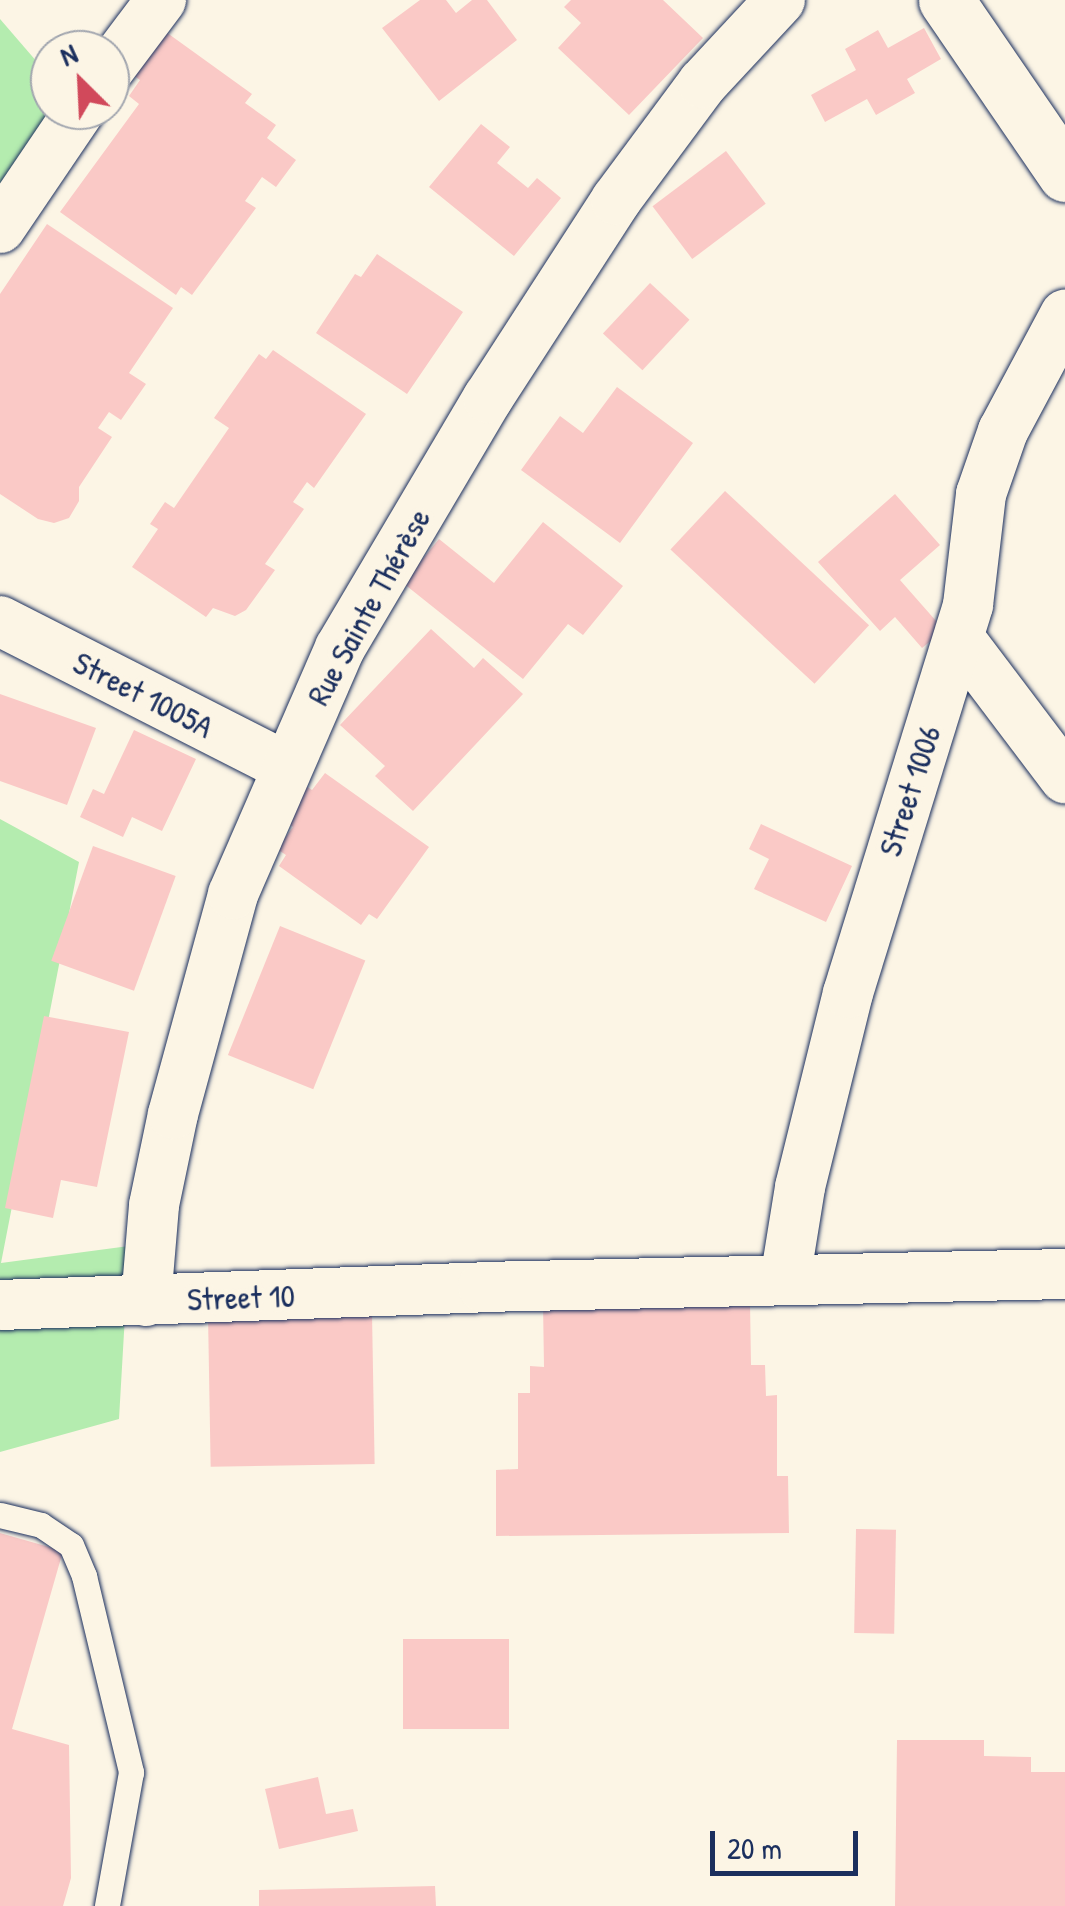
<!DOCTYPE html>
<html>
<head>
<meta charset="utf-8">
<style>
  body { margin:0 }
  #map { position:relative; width:1065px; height:1906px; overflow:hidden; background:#fcf5e5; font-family:"Patrick Hand",sans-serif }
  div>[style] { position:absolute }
  .green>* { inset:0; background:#b4ecaf }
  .building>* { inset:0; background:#fac9c6; transform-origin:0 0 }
  .roads { filter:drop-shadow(0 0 2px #1b2f5e) drop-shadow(0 0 2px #1b2f5e) }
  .service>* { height:25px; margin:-12.5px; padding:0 12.5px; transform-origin:12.5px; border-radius:12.5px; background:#fcf5e5 }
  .minor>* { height:50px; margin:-25px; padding:0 25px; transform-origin:25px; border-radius:25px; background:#fcf5e5 }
  .tertiary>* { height:55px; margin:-27.5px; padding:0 27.5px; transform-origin:27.5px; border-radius:27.5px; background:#fcf5e5 }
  span { translate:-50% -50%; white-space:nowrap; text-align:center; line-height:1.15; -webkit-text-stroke:10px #fcf5e5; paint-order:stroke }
  .street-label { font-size:32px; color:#1b2f5e }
  .north { position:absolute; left:30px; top:30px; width:100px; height:100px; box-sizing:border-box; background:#fcf5e5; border:2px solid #a2a6af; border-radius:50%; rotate:336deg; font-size:28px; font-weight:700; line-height:40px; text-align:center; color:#1b2f5e }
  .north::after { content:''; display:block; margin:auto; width:35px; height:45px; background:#d1495b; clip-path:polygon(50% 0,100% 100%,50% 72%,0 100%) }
  .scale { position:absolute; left:710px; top:1831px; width:148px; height:45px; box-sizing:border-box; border:5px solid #1b2f5e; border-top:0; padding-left:12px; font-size:30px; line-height:35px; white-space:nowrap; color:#1b2f5e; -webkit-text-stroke:8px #fcf5e5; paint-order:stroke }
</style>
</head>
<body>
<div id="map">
  <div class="green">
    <i style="clip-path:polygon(0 19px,50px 77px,50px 110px,0 242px)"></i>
    <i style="clip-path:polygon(0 819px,79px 862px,1px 1263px,129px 1246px,119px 1419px,0 1452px)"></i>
  </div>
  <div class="building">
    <i style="clip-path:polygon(420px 0,446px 0,456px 13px,472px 0,487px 0,517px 40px,439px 101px,382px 28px)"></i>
    <i style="clip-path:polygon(571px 0,663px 0,703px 38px,629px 115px,558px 48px,581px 23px,564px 7px)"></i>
    <i style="clip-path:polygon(159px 27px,252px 94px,245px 103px,276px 125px,267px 138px,296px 160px,276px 187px,262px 177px,245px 201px,256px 208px,192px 295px,181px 287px,176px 295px,60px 212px,139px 104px,129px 96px,140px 80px,127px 71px)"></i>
    <i style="clip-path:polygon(924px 28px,941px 59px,907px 79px,915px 93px,876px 115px,867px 99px,825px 122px,811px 95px,856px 70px,845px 49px,878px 30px,888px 48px)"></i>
    <i style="clip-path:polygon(481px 124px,510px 147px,497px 163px,528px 188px,537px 178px,561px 198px,514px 256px,429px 187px)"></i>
    <i style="left:726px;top:151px;width:66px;height:92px;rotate:53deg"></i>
    <i style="clip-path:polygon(47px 224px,173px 308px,129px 373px,146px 384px,121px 420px,109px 412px,98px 428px,112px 437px,79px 487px,79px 501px,69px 518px,54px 523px,38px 519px,0 494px,0 294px)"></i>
    <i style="clip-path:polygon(377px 254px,463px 312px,407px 394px,316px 333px,355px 274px,361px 277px)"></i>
    <i style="left:650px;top:283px;width:54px;height:69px;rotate:43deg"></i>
    <i style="clip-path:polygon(273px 350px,366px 414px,314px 488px,307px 482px,293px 502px,304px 509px,265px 564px,275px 570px,246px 610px,235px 616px,213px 608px,206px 617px,132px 567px,158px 529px,150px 524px,165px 502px,174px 508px,229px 428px,214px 418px,259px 354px,266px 359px)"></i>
    <i style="clip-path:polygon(617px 387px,693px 443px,620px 543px,521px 470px,560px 416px,583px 433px)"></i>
    <i style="left:725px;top:491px;width:197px;height:80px;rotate:43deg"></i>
    <i style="clip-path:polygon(895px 494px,940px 545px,900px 580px,944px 630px,922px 648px,895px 617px,880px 631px,818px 562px)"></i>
    <i style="clip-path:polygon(543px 522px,623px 586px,583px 635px,568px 624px,523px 679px,403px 583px,439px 539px,494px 583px)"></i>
    <i style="clip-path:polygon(431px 629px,474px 668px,483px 658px,523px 694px,413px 811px,375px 776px,385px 766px,340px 725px)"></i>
    <i style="clip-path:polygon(0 694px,96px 728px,67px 805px,0 781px)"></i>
    <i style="clip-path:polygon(134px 730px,196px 759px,162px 831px,132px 817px,123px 837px,80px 817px,93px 789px,104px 794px)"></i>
    <i style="clip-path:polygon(325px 773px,429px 847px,377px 919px,369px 914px,361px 925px,279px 866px,286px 855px,277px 849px,293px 827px,282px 818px,306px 786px,312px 790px)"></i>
    <i style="clip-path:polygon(761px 824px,852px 866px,826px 922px,754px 889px,769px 859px,749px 849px)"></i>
    <i style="left:93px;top:846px;width:88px;height:122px;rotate:20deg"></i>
    <i style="left:280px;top:926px;width:92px;height:139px;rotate:22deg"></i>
    <i style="clip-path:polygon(44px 1016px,129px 1032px,97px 1187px,61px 1180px,53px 1218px,5px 1208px)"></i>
    <i style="clip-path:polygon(750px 1302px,751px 1365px,765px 1365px,766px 1396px,777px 1395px,777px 1476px,788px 1476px,789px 1533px,496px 1536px,496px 1470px,518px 1469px,518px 1393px,530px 1393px,530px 1366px,544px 1367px,543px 1304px)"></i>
    <i style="left:372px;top:1313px;width:151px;height:164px;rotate:89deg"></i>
    <i style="left:856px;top:1529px;width:40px;height:104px;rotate:1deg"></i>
    <i style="clip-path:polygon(0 1533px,63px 1551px,12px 1729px,69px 1745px,71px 1878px,63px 1906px,0 1906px)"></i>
    <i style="left:403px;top:1639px;width:106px;height:90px"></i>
    <i style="clip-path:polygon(897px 1740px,984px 1740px,984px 1756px,1031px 1757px,1031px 1772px,1065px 1772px,1065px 1906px,895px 1906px)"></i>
    <i style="clip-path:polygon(318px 1777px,326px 1814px,353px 1809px,358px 1831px,279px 1849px,265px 1789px)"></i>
    <i style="clip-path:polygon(435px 1886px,436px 1906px,259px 1906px,259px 1890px)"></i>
  </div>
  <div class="roads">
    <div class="service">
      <i style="left:0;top:1515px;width:42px;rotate:13.7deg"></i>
      <i style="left:41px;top:1525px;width:36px;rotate:34deg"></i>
      <i style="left:71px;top:1545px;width:34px;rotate:67deg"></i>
      <i style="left:84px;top:1576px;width:202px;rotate:76.5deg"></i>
      <i style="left:131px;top:1772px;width:136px;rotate:100.2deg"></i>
    </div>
    <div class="minor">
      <i style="left:110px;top:68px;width:85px;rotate:-53.1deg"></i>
      <i style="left:0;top:228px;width:143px;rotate:-55.9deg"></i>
      <i style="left:0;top:621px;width:321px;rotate:27deg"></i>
      <i style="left:959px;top:638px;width:176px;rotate:52.9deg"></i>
      <i style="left:785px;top:1280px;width:94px;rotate:-80.8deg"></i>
      <i style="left:800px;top:1187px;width:200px;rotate:-76.1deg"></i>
      <i style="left:848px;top:993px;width:406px;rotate:-72.8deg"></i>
      <i style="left:968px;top:605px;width:112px;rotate:-83.3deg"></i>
      <i style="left:981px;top:494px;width:67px;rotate:-70.8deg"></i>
      <i style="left:1003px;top:431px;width:132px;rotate:-61.9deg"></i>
      <i style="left:146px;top:1301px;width:96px;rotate:-85.2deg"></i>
      <i style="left:154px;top:1205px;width:93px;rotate:-78.2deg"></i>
      <i style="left:173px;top:1114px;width:228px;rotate:-74.7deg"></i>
      <i style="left:233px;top:894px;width:268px;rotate:-66.5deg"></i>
      <i style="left:340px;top:648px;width:291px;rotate:-59.4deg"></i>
      <i style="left:488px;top:398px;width:236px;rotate:-57.1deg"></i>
      <i style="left:616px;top:200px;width:146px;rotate:-53.4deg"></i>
      <i style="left:703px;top:83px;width:113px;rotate:-47.1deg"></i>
      <i style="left:0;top:1305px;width:483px;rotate:-2.1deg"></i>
      <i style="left:483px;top:1287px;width:582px;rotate:-1.28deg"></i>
    </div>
    <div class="tertiary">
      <i style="left:946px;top:0;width:211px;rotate:55.6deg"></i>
    </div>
  </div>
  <div class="street-label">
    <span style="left:369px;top:607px;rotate:-61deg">Rue Sainte Thérèse</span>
    <span style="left:143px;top:695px;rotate:27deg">Street 1005A</span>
    <span style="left:910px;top:791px;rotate:-72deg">Street 1006</span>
    <span style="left:241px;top:1298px;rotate:-2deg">Street 10</span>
  </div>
  <div class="north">N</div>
  <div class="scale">20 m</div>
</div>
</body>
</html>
